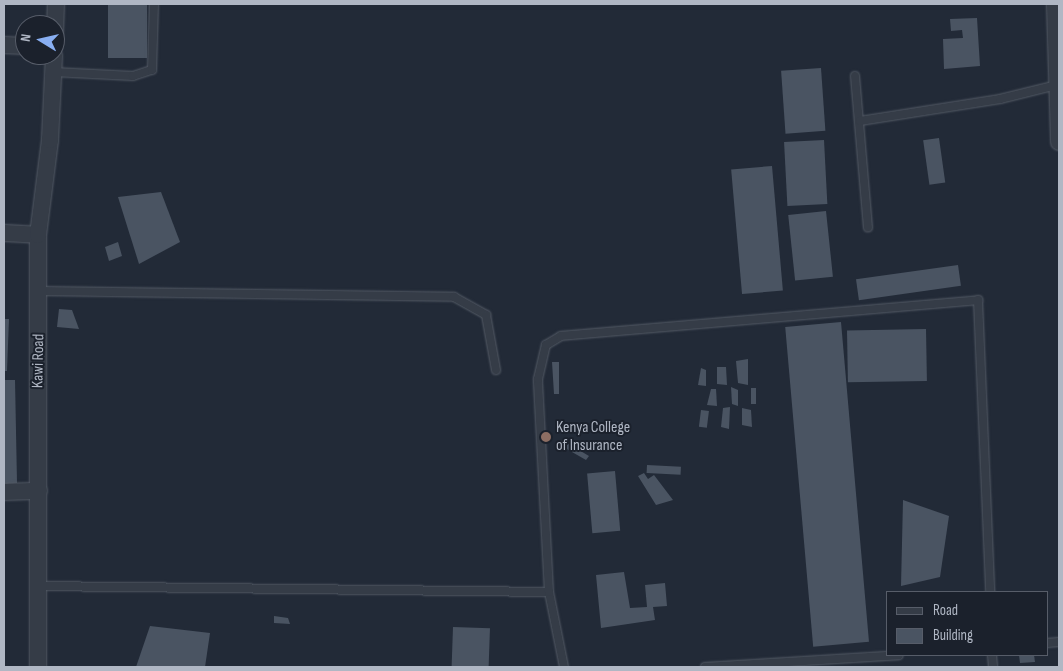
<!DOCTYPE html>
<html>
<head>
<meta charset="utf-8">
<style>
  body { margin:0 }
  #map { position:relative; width:1063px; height:671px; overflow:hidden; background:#222a37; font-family:"Sofia Sans Condensed",sans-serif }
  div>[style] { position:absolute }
  .building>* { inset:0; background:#4a5462; transform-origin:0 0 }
  .roads { filter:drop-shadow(0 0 1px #535a65) drop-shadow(0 0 1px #535a65) }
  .lane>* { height:8px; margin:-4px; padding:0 4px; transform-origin:4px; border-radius:4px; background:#353c47 }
  .street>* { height:16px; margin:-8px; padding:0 8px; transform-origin:8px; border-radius:8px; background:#353c47 }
  .dots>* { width:14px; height:14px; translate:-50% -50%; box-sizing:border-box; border:2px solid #1b212c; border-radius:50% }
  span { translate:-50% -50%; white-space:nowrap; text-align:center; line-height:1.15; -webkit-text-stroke:4px #1b212c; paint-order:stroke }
  .street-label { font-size:16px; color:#b0b7c4 }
  .poi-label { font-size:16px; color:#b0b7c4 }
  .left { translate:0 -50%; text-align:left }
  .frame { position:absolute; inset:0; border:5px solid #b0b7c4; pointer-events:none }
  .legend { position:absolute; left:886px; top:591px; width:162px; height:65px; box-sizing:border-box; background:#1b212c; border:1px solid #575d69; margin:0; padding:6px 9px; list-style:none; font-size:15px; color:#b0b7c4 }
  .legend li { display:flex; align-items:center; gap:10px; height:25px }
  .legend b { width:25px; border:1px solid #575d69 }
  .north { position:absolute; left:15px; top:15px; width:50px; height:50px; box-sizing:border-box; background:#1b212c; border:1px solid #575d69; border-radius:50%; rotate:279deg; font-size:14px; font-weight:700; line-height:20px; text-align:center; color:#b0b7c4 }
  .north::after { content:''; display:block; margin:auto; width:18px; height:22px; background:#88aef1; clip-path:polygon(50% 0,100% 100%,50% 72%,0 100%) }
</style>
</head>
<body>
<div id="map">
  <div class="building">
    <i style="left:108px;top:4px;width:39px;height:54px"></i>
    <i style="clip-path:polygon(977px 18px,980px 66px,944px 69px,943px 39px,963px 38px,962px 30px,951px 31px,950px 19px)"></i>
    <i style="left:821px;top:68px;width:63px;height:40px;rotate:86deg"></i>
    <i style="left:939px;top:138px;width:45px;height:16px;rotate:82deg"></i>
    <i style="left:824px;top:140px;width:64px;height:40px;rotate:87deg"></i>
    <i style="left:772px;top:166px;width:125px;height:41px;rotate:85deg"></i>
    <i style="clip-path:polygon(161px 192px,180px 242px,139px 264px,118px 197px)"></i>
    <i style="left:826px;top:211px;width:66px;height:38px;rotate:84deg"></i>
    <i style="clip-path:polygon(118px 242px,122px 256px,109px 261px,105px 247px)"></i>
    <i style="left:958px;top:265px;width:21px;height:103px;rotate:82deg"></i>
    <i style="clip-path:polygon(59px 309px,72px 310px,79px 329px,57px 327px)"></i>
    <i style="clip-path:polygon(4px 319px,9px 319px,7px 371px,4px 371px)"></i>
    <i style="left:841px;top:322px;width:321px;height:56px;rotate:85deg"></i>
    <i style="left:926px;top:329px;width:52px;height:79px;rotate:89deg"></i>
    <i style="clip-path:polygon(748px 359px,748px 385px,738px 383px,736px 361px)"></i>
    <i style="clip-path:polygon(552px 362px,559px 362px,559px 394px,554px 394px)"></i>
    <i style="clip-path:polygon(717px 367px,726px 367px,727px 385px,717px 384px)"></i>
    <i style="clip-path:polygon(701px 368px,706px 370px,706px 386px,698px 385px)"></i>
    <i style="clip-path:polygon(4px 380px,15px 380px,17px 483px,4px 484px)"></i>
    <i style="clip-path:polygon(731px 387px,738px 390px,738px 406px,732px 404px)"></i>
    <i style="left:751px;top:388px;width:5px;height:16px"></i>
    <i style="clip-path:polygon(711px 389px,716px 389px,717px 406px,707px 405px)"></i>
    <i style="clip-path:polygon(730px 407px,729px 429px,721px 427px,723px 408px)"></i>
    <i style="clip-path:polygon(742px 408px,751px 410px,752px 427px,742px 425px)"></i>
    <i style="left:701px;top:410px;width:8px;height:17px;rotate:7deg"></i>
    <i style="clip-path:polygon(562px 440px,589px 456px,586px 460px,558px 444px)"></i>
    <i style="left:647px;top:465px;width:34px;height:8px;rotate:3deg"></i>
    <i style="left:615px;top:471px;width:60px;height:28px;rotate:85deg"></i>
    <i style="clip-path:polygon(644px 473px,648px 479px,654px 475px,673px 500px,656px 505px,638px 476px)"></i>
    <i style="clip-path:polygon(903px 500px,949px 516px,940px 577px,901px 586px)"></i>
    <i style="clip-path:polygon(624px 572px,630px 608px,647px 607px,645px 585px,665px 583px,667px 606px,653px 607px,655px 620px,601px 628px,596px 575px)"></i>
    <i style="clip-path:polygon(274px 616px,288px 618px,290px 624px,274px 623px)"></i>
    <i style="clip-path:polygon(150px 626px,210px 633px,205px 667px,136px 667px)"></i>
    <i style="left:453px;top:627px;width:37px;height:40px;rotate:2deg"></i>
    <i style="clip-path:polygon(1019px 655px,1034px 655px,1035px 662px,1020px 663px)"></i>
  </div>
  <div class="roads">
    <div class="lane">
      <i style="left:53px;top:72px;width:80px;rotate:2.9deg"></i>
      <i style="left:133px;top:76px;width:20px;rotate:-18deg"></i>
      <i style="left:152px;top:70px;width:66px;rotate:-88.3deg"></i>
      <i style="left:855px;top:76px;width:152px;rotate:85.1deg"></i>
      <i style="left:860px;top:121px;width:142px;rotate:-8.9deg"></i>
      <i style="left:1000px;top:99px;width:59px;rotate:-13.8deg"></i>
      <i style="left:40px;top:291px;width:414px;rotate:0.8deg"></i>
      <i style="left:454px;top:297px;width:37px;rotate:29deg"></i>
      <i style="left:486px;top:315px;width:56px;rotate:79.7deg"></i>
      <i style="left:38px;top:586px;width:511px;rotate:0.67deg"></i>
      <i style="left:1047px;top:643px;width:12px;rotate:-5deg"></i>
      <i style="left:992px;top:655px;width:12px;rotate:85deg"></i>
      <i style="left:564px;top:667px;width:76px;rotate:-101.3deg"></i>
      <i style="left:549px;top:592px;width:213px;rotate:-93deg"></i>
      <i style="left:538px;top:379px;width:35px;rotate:-77deg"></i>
      <i style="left:546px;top:345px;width:17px;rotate:-31deg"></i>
      <i style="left:561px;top:336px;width:419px;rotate:-4.9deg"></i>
      <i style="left:978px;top:300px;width:292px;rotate:87.6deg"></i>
      <i style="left:705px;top:667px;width:194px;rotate:-3.5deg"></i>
    </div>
    <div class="street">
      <i style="left:1055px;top:4px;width:138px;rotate:88.3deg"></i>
      <i style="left:55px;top:31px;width:27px;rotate:-88deg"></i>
      <i style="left:4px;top:45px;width:21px;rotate:3deg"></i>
      <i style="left:4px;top:233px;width:34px;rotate:3deg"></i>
      <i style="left:4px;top:492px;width:35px;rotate:-2deg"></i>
      <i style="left:38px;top:667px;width:432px;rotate:-90deg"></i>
      <i style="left:38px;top:235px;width:96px;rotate:-82.8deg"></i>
      <i style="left:50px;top:140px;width:85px;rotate:-87.3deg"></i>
    </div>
  </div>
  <div class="dots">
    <i style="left:546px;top:437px;background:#8d6e63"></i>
  </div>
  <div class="street-label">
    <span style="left:39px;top:361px;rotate:-89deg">Kawi Road</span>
  </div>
  <div class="poi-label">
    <span class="left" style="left:556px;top:437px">Kenya College<br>of Insurance</span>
  </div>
  <div class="frame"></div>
  <ul class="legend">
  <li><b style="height:6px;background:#353c47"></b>Road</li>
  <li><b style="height:14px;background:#4a5462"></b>Building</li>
  </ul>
  <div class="north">N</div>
</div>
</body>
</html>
